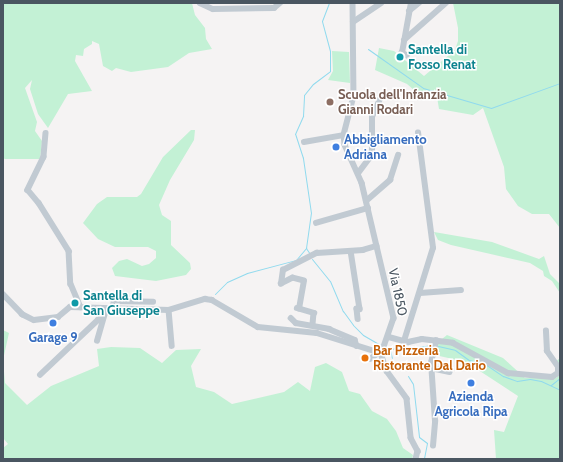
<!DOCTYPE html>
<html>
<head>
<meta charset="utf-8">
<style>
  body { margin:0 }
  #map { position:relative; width:563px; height:462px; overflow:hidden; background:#f5f3f3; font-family:Cabin,sans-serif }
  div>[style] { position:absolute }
  .green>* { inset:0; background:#c3f1d5 }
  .stream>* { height:1px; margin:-0.5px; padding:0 0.5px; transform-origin:0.5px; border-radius:0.5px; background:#90daee }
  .minor>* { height:5.5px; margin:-2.75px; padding:0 2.75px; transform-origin:2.75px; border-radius:2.75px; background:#c1cad2 }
  .dots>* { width:11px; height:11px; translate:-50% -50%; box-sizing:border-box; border:2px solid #fff; border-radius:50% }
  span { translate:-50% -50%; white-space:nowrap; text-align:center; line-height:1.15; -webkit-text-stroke:3px #fff; paint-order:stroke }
  .culture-label { font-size:13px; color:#0d838f; font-weight:700 }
  .left { translate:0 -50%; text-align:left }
  .education-label { font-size:13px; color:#785e54; font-weight:700 }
  .shop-label { font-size:13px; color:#366cbe; font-weight:700 }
  .street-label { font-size:13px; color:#4a5661 }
  .food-label { font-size:13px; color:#c56008; font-weight:700 }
  .frame { position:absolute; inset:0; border:4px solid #4a5661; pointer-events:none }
</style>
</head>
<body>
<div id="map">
  <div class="green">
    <i style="clip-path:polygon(3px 3px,192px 3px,195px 15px,205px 28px,206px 39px,212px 49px,189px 53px,168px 67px,131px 72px,116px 68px,112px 71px,103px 66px,99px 44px,92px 41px,92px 44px,84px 49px,83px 56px,76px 55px,75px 61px,92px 91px,68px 94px,48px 128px,38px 114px,30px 89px,32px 80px,25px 88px,37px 122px,35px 131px,42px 141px,40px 159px,5px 159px,3px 158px)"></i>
    <i style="clip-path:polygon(453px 3px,560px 3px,560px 228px,549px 214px,532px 214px,518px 206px,506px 189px,504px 167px,483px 108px,473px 115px,439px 109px,437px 97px,423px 98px,407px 84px,375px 70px,379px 48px,394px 51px,424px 76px,455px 50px,458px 41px,458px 28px)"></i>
    <i style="clip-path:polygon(332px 51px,349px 52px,350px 83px,328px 80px,333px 71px)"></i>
    <i style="clip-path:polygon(191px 130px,195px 130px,194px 140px,170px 180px,159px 205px,162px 215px,171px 221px,171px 245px,190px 263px,191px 269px,186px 275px,156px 281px,115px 276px,112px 268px,119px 261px,127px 259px,142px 266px,149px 264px,156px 258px,156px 251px,148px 247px,115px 247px,98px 239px,83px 223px,97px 204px,107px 197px,137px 197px,141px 194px,163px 157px)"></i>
    <i style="clip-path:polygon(434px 232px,492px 242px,539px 259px,544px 256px,550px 274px,560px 284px,560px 293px,552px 281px,544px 276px,543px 271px,530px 263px,451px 245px,438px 240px)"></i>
    <i style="clip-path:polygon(3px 330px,9px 333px,3px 360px,5px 383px,27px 405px,51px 386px,99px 366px,97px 349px,111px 347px,140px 348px,162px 363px,176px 350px,201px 349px,191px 366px,196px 387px,214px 392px,232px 404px,284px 392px,298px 382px,310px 391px,315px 367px,326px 363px,342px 372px,349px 391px,360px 394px,372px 411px,387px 419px,396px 431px,403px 448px,413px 455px,412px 459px,3px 459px,3px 448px,8px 444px,3px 438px)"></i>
    <i style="clip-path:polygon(447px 335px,503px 358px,525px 378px,556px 378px,559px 375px,555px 362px,560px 358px,560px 459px,496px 459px,494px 430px,504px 432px,518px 396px,466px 362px,435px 355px,437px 343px)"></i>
  </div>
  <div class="stream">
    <i style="left:368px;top:49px;width:67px;rotate:35.3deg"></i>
    <i style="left:423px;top:88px;width:71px;rotate:16.4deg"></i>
    <i style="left:491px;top:108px;width:73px;rotate:-19.9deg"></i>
    <i style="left:310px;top:254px;width:7px;rotate:-124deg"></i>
    <i style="left:306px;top:248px;width:35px;rotate:-82deg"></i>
    <i style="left:311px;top:213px;width:56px;rotate:-98.3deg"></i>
    <i style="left:303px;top:158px;width:25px;rotate:-108deg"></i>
    <i style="left:295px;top:134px;width:20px;rotate:-66deg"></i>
    <i style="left:303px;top:116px;width:21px;rotate:-87deg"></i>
    <i style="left:304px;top:95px;width:14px;rotate:-51deg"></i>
    <i style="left:313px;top:84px;width:21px;rotate:-37deg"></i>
    <i style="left:330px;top:71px;width:20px;rotate:-90deg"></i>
    <i style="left:330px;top:51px;width:31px;rotate:-105deg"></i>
    <i style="left:322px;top:21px;width:19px;rotate:-69deg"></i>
    <i style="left:312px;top:259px;width:28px;rotate:51deg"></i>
    <i style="left:330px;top:281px;width:33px;rotate:67deg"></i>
    <i style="left:343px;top:311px;width:17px;rotate:54deg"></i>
    <i style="left:353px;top:325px;width:14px;rotate:45deg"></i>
    <i style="left:363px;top:335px;width:22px;rotate:30deg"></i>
    <i style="left:215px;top:294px;width:17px;rotate:-45deg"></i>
    <i style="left:227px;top:282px;width:22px;rotate:-24deg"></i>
    <i style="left:247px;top:273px;width:51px;rotate:-14.9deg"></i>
    <i style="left:296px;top:260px;width:16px;rotate:-50deg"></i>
    <i style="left:438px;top:346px;width:17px;rotate:13deg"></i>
    <i style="left:455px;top:350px;width:17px;rotate:36deg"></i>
    <i style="left:469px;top:360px;width:16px;rotate:14deg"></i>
    <i style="left:485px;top:364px;width:22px;rotate:34deg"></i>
    <i style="left:503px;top:376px;width:15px;rotate:20deg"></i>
    <i style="left:517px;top:381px;width:13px;rotate:-9deg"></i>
    <i style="left:530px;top:379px;width:11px;rotate:10deg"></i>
    <i style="left:541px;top:381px;width:21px;rotate:25deg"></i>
    <i style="left:387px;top:348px;width:4px;rotate:34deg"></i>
    <i style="left:390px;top:350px;width:8px;rotate:76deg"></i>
    <i style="left:390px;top:350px;width:10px;rotate:-24deg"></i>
    <i style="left:399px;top:346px;width:10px;rotate:11deg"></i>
    <i style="left:409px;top:348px;width:24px;rotate:-7deg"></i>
    <i style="left:408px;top:376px;width:9px;rotate:58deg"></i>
    <i style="left:413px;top:384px;width:53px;rotate:83.5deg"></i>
    <i style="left:419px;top:437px;width:10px;rotate:37deg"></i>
    <i style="left:427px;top:443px;width:16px;rotate:101deg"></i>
    <i style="left:551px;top:385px;width:11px;rotate:-38deg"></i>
  </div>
  <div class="minor">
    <i style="left:200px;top:3px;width:14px;rotate:25deg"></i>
    <i style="left:213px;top:9px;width:61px;rotate:-0.9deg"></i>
    <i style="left:274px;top:8px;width:8px;rotate:-40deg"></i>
    <i style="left:353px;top:3px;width:93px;rotate:89.4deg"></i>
    <i style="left:354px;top:96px;width:40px;rotate:104.4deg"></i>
    <i style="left:344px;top:135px;width:10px;rotate:84deg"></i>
    <i style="left:345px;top:145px;width:42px;rotate:65.9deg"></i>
    <i style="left:362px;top:183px;width:139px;rotate:76.7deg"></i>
    <i style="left:394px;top:318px;width:34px;rotate:109deg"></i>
    <i style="left:383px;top:350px;width:15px;rotate:143deg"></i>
    <i style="left:409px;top:11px;width:13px;rotate:-39deg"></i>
    <i style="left:353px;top:22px;width:34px;rotate:-34deg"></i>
    <i style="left:404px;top:40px;width:56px;rotate:-41.4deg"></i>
    <i style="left:407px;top:56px;width:6px;rotate:-149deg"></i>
    <i style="left:402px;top:53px;width:51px;rotate:-79.8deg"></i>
    <i style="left:46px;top:133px;width:24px;rotate:95deg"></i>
    <i style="left:44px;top:157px;width:37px;rotate:116deg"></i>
    <i style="left:28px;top:190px;width:17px;rotate:50deg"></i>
    <i style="left:39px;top:203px;width:57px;rotate:58deg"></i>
    <i style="left:69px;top:251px;width:33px;rotate:87deg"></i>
    <i style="left:71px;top:284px;width:25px;rotate:67deg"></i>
    <i style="left:304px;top:142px;width:41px;rotate:-9.9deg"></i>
    <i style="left:359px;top:172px;width:21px;rotate:-53deg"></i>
    <i style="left:372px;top:155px;width:38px;rotate:-90deg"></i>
    <i style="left:372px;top:117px;width:20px;rotate:-66deg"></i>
    <i style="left:366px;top:201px;width:32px;rotate:-41deg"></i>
    <i style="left:390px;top:180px;width:26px;rotate:-72deg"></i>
    <i style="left:316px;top:223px;width:54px;rotate:-16.1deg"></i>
    <i style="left:351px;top:251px;width:59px;rotate:81.2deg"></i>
    <i style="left:360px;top:309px;width:3px;rotate:180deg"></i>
    <i style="left:357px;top:309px;width:10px;rotate:84deg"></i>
    <i style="left:420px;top:293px;width:41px;rotate:-4.2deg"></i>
    <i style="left:3px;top:294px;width:28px;rotate:46deg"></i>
    <i style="left:22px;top:314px;width:13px;rotate:27deg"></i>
    <i style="left:34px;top:320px;width:24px;rotate:-7deg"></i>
    <i style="left:58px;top:317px;width:16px;rotate:-40deg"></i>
    <i style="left:70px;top:307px;width:99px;rotate:1.7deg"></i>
    <i style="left:169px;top:310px;width:38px;rotate:-17deg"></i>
    <i style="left:205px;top:299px;width:7px;rotate:8deg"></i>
    <i style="left:212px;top:300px;width:53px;rotate:30.4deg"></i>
    <i style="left:258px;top:327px;width:59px;rotate:5.8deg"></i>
    <i style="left:317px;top:333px;width:67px;rotate:17.4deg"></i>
    <i style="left:297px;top:308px;width:18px;rotate:16deg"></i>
    <i style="left:314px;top:313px;width:12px;rotate:95deg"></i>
    <i style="left:112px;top:309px;width:8px;rotate:-76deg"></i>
    <i style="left:114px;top:301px;width:39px;rotate:1deg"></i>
    <i style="left:299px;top:309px;width:28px;rotate:-80deg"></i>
    <i style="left:304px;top:281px;width:11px;rotate:-165deg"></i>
    <i style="left:293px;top:278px;width:13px;rotate:153deg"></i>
    <i style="left:281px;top:284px;width:14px;rotate:-82deg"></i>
    <i style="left:283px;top:270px;width:38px;rotate:-27deg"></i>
    <i style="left:317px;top:253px;width:46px;rotate:-3.7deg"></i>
    <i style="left:363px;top:250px;width:14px;rotate:-17deg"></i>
    <i style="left:169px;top:310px;width:36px;rotate:85deg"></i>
    <i style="left:291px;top:318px;width:7px;rotate:45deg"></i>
    <i style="left:296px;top:323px;width:34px;rotate:10deg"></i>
    <i style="left:329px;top:329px;width:28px;rotate:23deg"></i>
    <i style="left:355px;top:340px;width:6px;rotate:72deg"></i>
    <i style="left:389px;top:337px;width:20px;rotate:15deg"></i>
    <i style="left:408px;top:342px;width:14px;rotate:-12deg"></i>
    <i style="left:422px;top:339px;width:31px;rotate:7deg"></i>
    <i style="left:453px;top:343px;width:63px;rotate:28.6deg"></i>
    <i style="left:508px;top:373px;width:44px;rotate:5.2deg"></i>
    <i style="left:552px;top:377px;width:7px;rotate:-34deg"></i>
    <i style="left:558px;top:373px;width:6px;rotate:-90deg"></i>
    <i style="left:558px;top:367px;width:19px;rotate:-125deg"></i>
    <i style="left:547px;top:351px;width:20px;rotate:-93deg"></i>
    <i style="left:97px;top:341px;width:29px;rotate:-74deg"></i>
    <i style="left:404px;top:341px;width:97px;rotate:-72.7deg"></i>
    <i style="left:433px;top:248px;width:116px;rotate:-97.4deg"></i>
    <i style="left:381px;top:353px;width:19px;rotate:72deg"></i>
    <i style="left:387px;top:371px;width:34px;rotate:54deg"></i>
    <i style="left:407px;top:399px;width:39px;rotate:84deg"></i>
    <i style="left:411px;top:438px;width:15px;rotate:62deg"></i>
    <i style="left:418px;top:451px;width:8px;rotate:104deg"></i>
    <i style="left:431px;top:368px;width:19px;rotate:12deg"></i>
    <i style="left:40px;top:375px;width:80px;rotate:-43.5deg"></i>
    <i style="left:98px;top:320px;width:12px;rotate:-66deg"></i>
    <i style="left:433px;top:446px;width:25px;rotate:-85deg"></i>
    <i style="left:435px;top:421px;width:58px;rotate:-93.9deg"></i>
    <i style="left:431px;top:363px;width:23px;rotate:-77deg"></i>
  </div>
  <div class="dots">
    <i style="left:400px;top:57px;background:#0f9aa8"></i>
    <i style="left:330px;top:102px;background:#8d6e63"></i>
    <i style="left:336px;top:147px;background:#3f7fe0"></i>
    <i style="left:75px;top:303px;background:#0f9aa8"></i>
    <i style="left:53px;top:323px;background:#3f7fe0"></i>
    <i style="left:365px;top:358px;background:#e8710a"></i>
    <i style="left:471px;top:383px;background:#3f7fe0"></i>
  </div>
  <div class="culture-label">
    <span class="left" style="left:408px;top:57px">Santella di<br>Fosso Renat</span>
    <span class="left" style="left:83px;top:303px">Santella di<br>San Giuseppe</span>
  </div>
  <div class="education-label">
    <span class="left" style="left:338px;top:102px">Scuola dell'Infanzia<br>Gianni Rodari</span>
  </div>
  <div class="shop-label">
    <span class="left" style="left:344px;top:147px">Abbigliamento<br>Adriana</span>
    <span style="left:53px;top:337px">Garage 9</span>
    <span style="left:471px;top:404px">Azienda<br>Agricola Ripa</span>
  </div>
  <div class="street-label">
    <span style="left:398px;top:292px;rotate:78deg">Via 1850</span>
  </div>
  <div class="food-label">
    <span class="left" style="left:373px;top:358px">Bar Pizzeria<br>Ristorante Dal Dario</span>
  </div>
  <div class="frame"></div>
</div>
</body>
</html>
